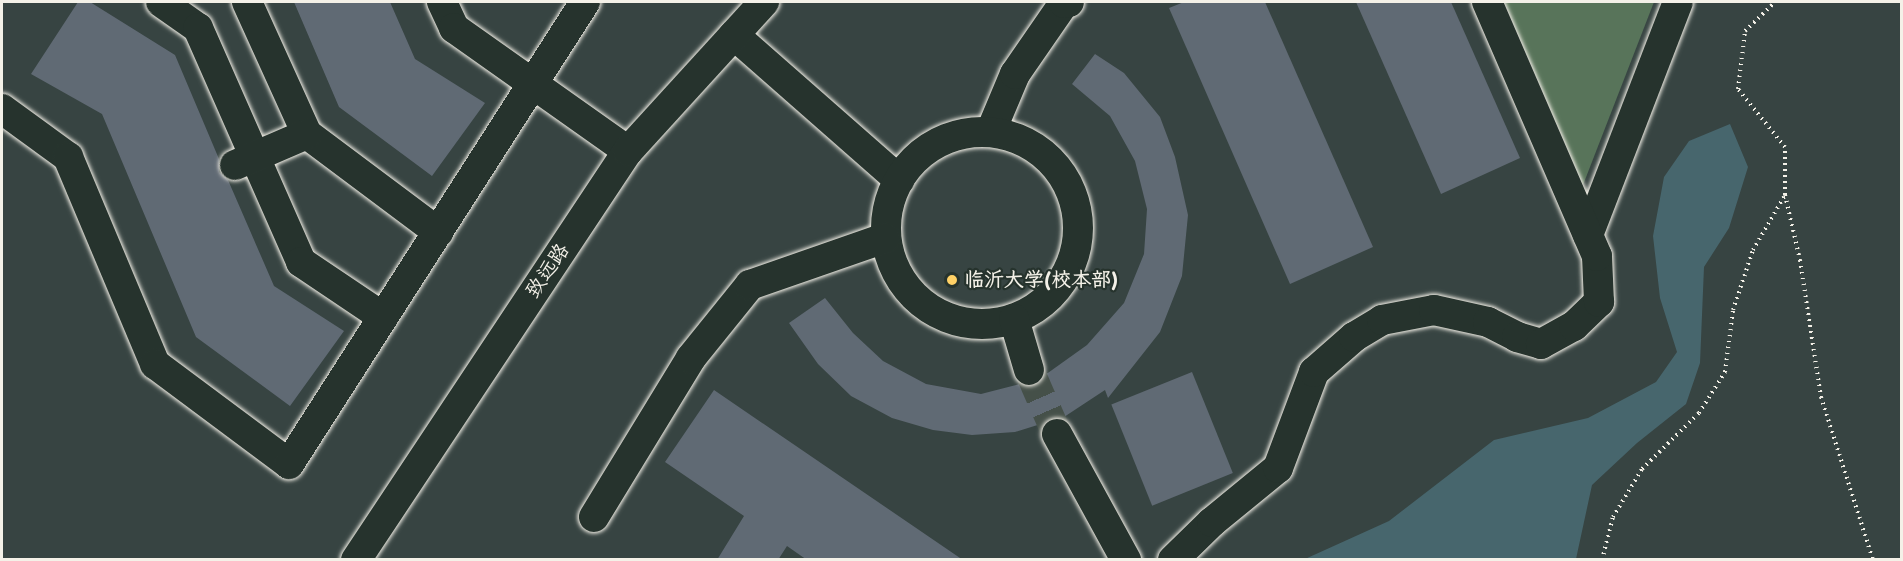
<!DOCTYPE html>
<html>
<head>
<meta charset="utf-8">
<style>
  body { margin:0 }
  #map { position:relative; width:1903px; height:561px; overflow:hidden; background:#26332d; font-family:"Balsamiq Sans","LXGW WenKai TC",sans-serif }
  div>[style] { position:absolute }
  .built>* { inset:0; background:#374442; transform-origin:0 0 }
  .green>* { inset:0; background:#58745a }
  .water>* { inset:0; background:#47666d }
  .building>* { inset:0; background:#606a74; transform-origin:0 0 }
  .minor-tunnel>* { height:30px; margin-top:-15px; transform-origin:0; background:repeating-linear-gradient(90deg,#455049 0 30px,transparent 0 45px) }
  .path>* { height:4px; margin-top:-2px; transform-origin:0; background:repeating-linear-gradient(90deg,#f4f1e8 0 1.5px,transparent 0 6px) }
  .roads { filter:drop-shadow(0 0 2px #f4f1e8) drop-shadow(0 0 2px #f4f1e8) }
  .minor>* { height:30px; margin:-15px; padding:0 15px; transform-origin:15px; border-radius:15px; background:#26332d }
  .minor>.ring { margin:-15px; padding:0; box-sizing:content-box; background:none; border:30px solid #26332d; border-radius:50% }
  .dots>* { width:16px; height:16px; translate:-50% -50%; box-sizing:border-box; border:3px solid #26332d; border-radius:50% }
  span { translate:-50% -50%; white-space:nowrap; text-align:center; line-height:1.15; -webkit-text-stroke:4.5px #26332d; paint-order:stroke }
  .street-label { font-size:20px; color:#f4f1e8 }
  .poi-label { font-size:20px; color:#f4f1e8; font-weight:700 }
  .left { translate:0 -50%; text-align:left }
  .frame { position:absolute; inset:0; border:3px solid #f4f1e8; pointer-events:none }
</style>
</head>
<body>
<div id="map">
  <div class="built">
    <i style="left:2px;top:2px;width:1899px;height:557px"></i>
  </div>
  <div class="green">
    <i style="clip-path:polygon(1504px 2px,1654px 2px,1583px 185px)"></i>
  </div>
  <div class="water">
    <i style="clip-path:polygon(1730px 124px,1748px 167px,1729px 228px,1704px 267px,1700px 363px,1686px 404px,1637px 443px,1592px 485px,1576px 559px,1305px 559px,1389px 521px,1494px 440px,1588px 418px,1656px 382px,1677px 352px,1660px 298px,1653px 236px,1664px 177px,1689px 141px)"></i>
  </div>
  <div class="building">
    <i style="clip-path:polygon(78px 2px,90px 2px,175px 55px,219px 159px,219px 172px,228px 180px,274px 286px,344px 331px,290px 406px,196px 337px,102px 114px,31px 74px)"></i>
    <i style="clip-path:polygon(294px 2px,390px 2px,415px 59px,485px 103px,432px 176px,339px 107px)"></i>
    <i style="clip-path:polygon(1184px 2px,1265px 2px,1373px 247px,1290px 284px,1169px 8px)"></i>
    <i style="clip-path:polygon(1356px 2px,1451px 2px,1520px 158px,1441px 194px)"></i>
    <i style="clip-path:polygon(1095px 54px,1124px 73px,1160px 117px,1175px 157px,1188px 215px,1182px 276px,1160px 332px,1108px 398px,1105px 390px,1064px 417px,1049px 419px,1044px 423px,1015px 432px,972px 435px,933px 430px,892px 418px,851px 396px,818px 364px,789px 323px,825px 298px,853px 333px,883px 361px,926px 384px,981px 394px,1020px 384px,1033px 387px,1041px 382px,1045px 375px,1087px 345px,1124px 303px,1144px 254px,1147px 209px,1135px 161px,1110px 116px,1072px 84px)"></i>
    <i style="left:1192px;top:372px;width:109px;height:87px;rotate:68deg"></i>
    <i style="clip-path:polygon(714px 390px,963px 560px,807px 560px,787px 546px,778px 560px,717px 560px,744px 516px,665px 462px)"></i>
  </div>
  <div class="minor-tunnel">
    <i style="left:1029px;top:370px;width:70px;rotate:66.4deg"></i>
  </div>
  <div class="path">
    <i style="left:1785px;top:195px;width:67px;rotate:77deg"></i>
    <i style="left:1800px;top:260px;width:139px;rotate:81.3deg"></i>
    <i style="left:1821px;top:397px;width:171px;rotate:72.3deg"></i>
    <i style="left:1602px;top:560px;width:44px;rotate:-75.7deg"></i>
    <i style="left:1613px;top:517px;width:56px;rotate:-58.9deg"></i>
    <i style="left:1642px;top:469px;width:80px;rotate:-44.5deg"></i>
    <i style="left:1699px;top:413px;width:49px;rotate:-57.6deg"></i>
    <i style="left:1725px;top:372px;width:63px;rotate:-82.6deg"></i>
    <i style="left:1733px;top:310px;width:63px;rotate:-71.6deg"></i>
    <i style="left:1753px;top:250px;width:64px;rotate:-59.8deg"></i>
    <i style="left:1785px;top:195px;width:48px;rotate:-90deg"></i>
    <i style="left:1785px;top:147px;width:75px;rotate:-129deg"></i>
    <i style="left:1738px;top:89px;width:58px;rotate:-83.1deg"></i>
    <i style="left:1745px;top:31px;width:42px;rotate:-44deg"></i>
  </div>
  <div class="roads">
    <div class="minor">
      <i style="left:161px;top:2px;width:45px;rotate:35.1deg"></i>
      <i style="left:198px;top:28px;width:256px;rotate:66.2deg"></i>
      <i style="left:301px;top:262px;width:99px;rotate:33.9deg"></i>
      <i style="left:247px;top:2px;width:145px;rotate:65.6deg"></i>
      <i style="left:307px;top:134px;width:164px;rotate:36.8deg"></i>
      <i style="left:442px;top:2px;width:29px;rotate:65deg"></i>
      <i style="left:454px;top:28px;width:213px;rotate:35.3deg"></i>
      <i style="left:734px;top:35px;width:220px;rotate:41.3deg"></i>
      <i style="left:2px;top:109px;width:82px;rotate:36deg"></i>
      <i style="left:68px;top:157px;width:225px;rotate:67.2deg"></i>
      <i style="left:155px;top:364px;width:167px;rotate:36.7deg"></i>
      <i style="left:289px;top:464px;width:549px;rotate:-57.35deg"></i>
      <i style="left:991px;top:131px;width:62px;rotate:-67.2deg"></i>
      <i style="left:1015px;top:74px;width:86px;rotate:-55.4deg"></i>
      <i style="left:1064px;top:3px;width:5px;rotate:-11deg"></i>
      <i class="ring" style="left:886px;top:132px;width:162px;height:162px"></i>
      <i style="left:235px;top:165px;width:78px;rotate:-23.3deg"></i>
      <i style="left:1588px;top:235px;width:250px;rotate:-68.9deg"></i>
      <i style="left:1014px;top:319px;width:53px;rotate:73.6deg"></i>
      <i style="left:1057px;top:434px;width:144px;rotate:61.3deg"></i>
      <i style="left:594px;top:517px;width:186px;rotate:-58.6deg"></i>
      <i style="left:691px;top:358px;width:94px;rotate:-51.1deg"></i>
      <i style="left:750px;top:285px;width:143px;rotate:-19.2deg"></i>
      <i style="left:356px;top:560px;width:491px;rotate:-56.4deg"></i>
      <i style="left:628px;top:151px;width:202px;rotate:-47.6deg"></i>
      <i style="left:1173px;top:560px;width:54px;rotate:-44.3deg"></i>
      <i style="left:1212px;top:522px;width:85px;rotate:-39.3deg"></i>
      <i style="left:1278px;top:468px;width:103px;rotate:-69.4deg"></i>
      <i style="left:1314px;top:372px;width:53px;rotate:-41.2deg"></i>
      <i style="left:1354px;top:337px;width:33px;rotate:-31deg"></i>
      <i style="left:1382px;top:320px;width:53px;rotate:-10.9deg"></i>
      <i style="left:1434px;top:310px;width:55px;rotate:12.5deg"></i>
      <i style="left:1488px;top:322px;width:33px;rotate:27deg"></i>
      <i style="left:1517px;top:337px;width:25px;rotate:16deg"></i>
      <i style="left:1541px;top:344px;width:38px;rotate:-29deg"></i>
      <i style="left:1574px;top:326px;width:35px;rotate:-44deg"></i>
      <i style="left:1599px;top:302px;width:46px;rotate:-92.5deg"></i>
      <i style="left:1597px;top:256px;width:277px;rotate:-113.4deg"></i>
    </div>
  </div>
  <div class="dots">
    <i style="left:952px;top:280px;background:#ffd166"></i>
  </div>
  <div class="street-label">
    <span style="left:548px;top:271px;rotate:-56deg">致远路</span>
  </div>
  <div class="poi-label">
    <span class="left" style="left:964px;top:280px">临沂大学(校本部)</span>
  </div>
  <div class="frame"></div>
</div>
</body>
</html>
